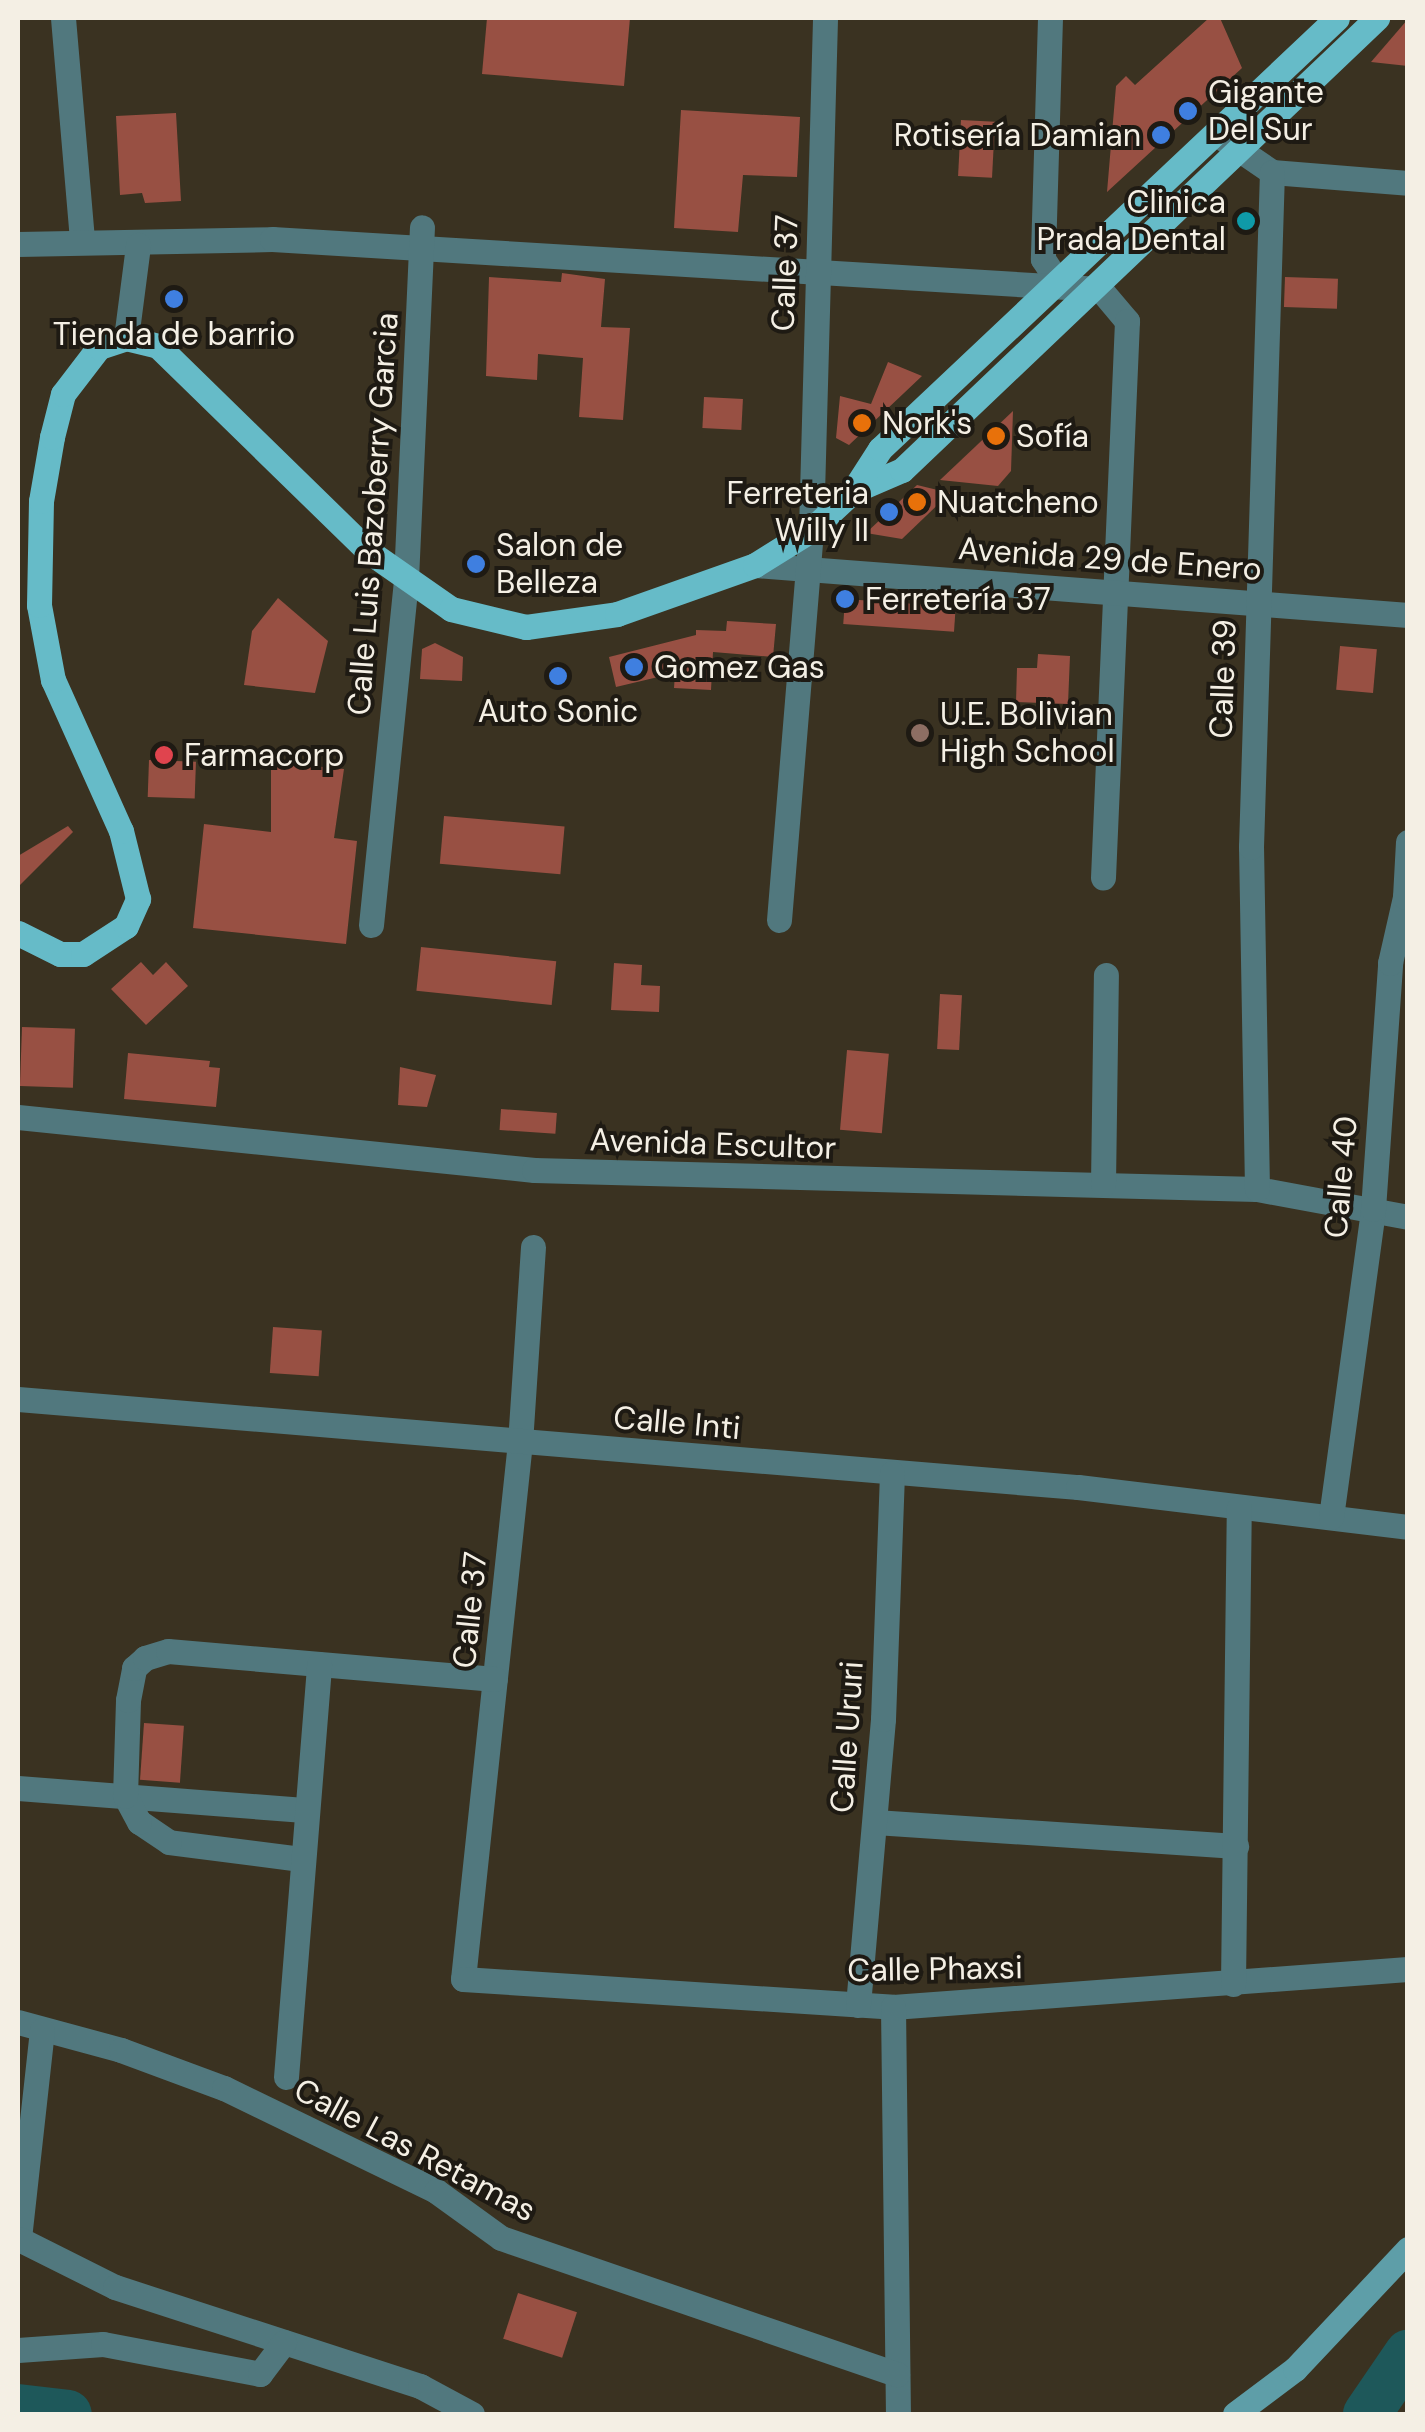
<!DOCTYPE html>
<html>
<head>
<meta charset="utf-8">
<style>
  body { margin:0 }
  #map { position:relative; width:1425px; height:2432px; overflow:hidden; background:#3a3221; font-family:"DM Sans",sans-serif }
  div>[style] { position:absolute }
  .river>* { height:48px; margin:-24px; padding:0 24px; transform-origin:24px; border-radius:24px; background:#1e585a }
  .building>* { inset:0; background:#985043; transform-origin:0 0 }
  .minor>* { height:25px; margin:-12.5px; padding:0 12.5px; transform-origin:12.5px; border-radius:12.5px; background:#51787e }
  .secondary>* { height:25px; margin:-12.5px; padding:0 12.5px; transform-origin:12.5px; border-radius:12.5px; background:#5e9ea8 }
  .primary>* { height:25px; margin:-12.5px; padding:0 12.5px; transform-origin:12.5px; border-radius:12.5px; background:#66bbc8 }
  .dots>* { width:28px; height:28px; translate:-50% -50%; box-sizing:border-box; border:5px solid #1e1a13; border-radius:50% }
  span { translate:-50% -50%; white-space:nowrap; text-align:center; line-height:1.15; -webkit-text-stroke:8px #1e1a13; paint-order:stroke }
  .poi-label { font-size:32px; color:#f4efe4 }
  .left { translate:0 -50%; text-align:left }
  .right { translate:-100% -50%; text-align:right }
  .street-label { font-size:32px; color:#f4efe4 }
  .frame { position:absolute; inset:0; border:20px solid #f4efe4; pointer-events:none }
</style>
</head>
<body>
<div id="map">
  <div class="river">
    <i style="left:18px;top:2408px;width:50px;rotate:6.8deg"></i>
    <i style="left:1367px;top:2414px;width:73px;rotate:-55.7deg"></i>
  </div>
  <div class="building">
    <i style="clip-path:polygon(487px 18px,630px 18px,624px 86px,482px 74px)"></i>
    <i style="clip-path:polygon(1209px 18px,1220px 18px,1242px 68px,1107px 192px,1116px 86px,1126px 76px,1135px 85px)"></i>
    <i style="clip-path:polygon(1408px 19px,1408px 66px,1371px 62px)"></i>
    <i style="clip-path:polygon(681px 110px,800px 117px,797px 177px,743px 175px,738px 232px,674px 228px)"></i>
    <i style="clip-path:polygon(176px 113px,181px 201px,145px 203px,142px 193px,120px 195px,116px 116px)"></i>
    <i style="left:961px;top:120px;width:34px;height:56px;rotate:3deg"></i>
    <i style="clip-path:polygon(562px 273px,605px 279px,601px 327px,630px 328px,623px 420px,579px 417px,583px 358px,538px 354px,537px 380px,486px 376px,489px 277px,561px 282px)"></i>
    <i style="left:1285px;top:277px;width:53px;height:30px;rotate:2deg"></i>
    <i style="clip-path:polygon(888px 362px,922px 376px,849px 445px,836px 438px,840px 396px,871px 404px)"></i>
    <i style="left:704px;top:397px;width:39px;height:31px;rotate:3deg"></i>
    <i style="clip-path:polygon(1013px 411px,1011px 471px,998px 486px,940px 480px)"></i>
    <i style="clip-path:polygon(917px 485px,950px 493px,902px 539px,866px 533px)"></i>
    <i style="clip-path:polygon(278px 598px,328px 641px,315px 693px,244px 685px,252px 631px)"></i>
    <i style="left:845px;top:599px;width:111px;height:25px;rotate:4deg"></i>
    <i style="clip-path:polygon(727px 621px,776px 624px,773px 657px,713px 652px,711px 690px,674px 688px,675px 673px,616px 687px,609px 657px,696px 635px,696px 630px,726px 631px)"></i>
    <i style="clip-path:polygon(435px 643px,463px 657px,462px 681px,420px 679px,422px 649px)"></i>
    <i style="left:1340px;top:646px;width:37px;height:44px;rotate:5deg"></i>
    <i style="clip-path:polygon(1038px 654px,1070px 656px,1068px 704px,1016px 702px,1017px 668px,1037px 668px)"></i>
    <i style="left:149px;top:760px;width:47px;height:37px;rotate:2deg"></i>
    <i style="clip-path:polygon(271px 762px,344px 769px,334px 838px,357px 841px,346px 944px,193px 928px,204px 824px,271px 832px)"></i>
    <i style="left:444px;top:816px;width:121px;height:48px;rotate:5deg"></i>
    <i style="clip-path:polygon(68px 826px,73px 832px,18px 887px,18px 856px)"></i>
    <i style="left:421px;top:947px;width:136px;height:44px;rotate:6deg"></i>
    <i style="clip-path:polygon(141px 962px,153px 975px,166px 962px,188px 986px,146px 1025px,111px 989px)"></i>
    <i style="clip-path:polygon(614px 963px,642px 965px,641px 985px,660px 986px,659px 1012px,611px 1010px)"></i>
    <i style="left:940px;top:994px;width:22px;height:55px;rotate:3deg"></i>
    <i style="left:22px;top:1027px;width:53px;height:59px;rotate:2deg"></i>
    <i style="left:847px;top:1050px;width:42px;height:80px;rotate:5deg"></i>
    <i style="clip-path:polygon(128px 1053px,210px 1061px,209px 1067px,220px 1068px,216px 1107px,124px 1099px)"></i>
    <i style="clip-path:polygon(400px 1067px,436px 1075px,427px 1107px,398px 1105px)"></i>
    <i style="left:501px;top:1109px;width:56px;height:21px;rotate:4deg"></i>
    <i style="left:273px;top:1327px;width:49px;height:46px;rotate:4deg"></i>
    <i style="left:144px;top:1723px;width:40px;height:57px;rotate:4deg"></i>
    <i style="left:518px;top:2293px;width:62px;height:48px;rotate:18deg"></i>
  </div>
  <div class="minor">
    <i style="left:63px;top:18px;width:223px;rotate:85.1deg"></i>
    <i style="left:1050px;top:18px;width:241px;rotate:91.7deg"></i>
    <i style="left:1043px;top:259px;width:30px;rotate:57deg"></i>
    <i style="left:1225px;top:140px;width:57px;rotate:34.2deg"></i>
    <i style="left:1272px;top:172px;width:136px;rotate:4.6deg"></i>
    <i style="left:18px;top:244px;width:254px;rotate:-1.1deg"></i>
    <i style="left:272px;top:239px;width:830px;rotate:3.46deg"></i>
    <i style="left:1100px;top:289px;width:42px;rotate:49.8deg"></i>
    <i style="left:1127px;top:321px;width:557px;rotate:92.47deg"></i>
    <i style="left:126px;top:338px;width:94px;rotate:-82.6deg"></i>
    <i style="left:755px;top:565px;width:655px;rotate:4.38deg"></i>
    <i style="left:779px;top:920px;width:391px;rotate:-85.3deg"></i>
    <i style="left:811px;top:530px;width:512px;rotate:-88.43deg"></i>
    <i style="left:371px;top:925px;width:348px;rotate:-84.2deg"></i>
    <i style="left:406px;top:579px;width:352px;rotate:-87.4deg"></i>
    <i style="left:18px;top:1117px;width:519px;rotate:5.86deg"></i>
    <i style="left:534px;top:1170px;width:723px;rotate:1.51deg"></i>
    <i style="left:1257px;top:1189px;width:154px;rotate:10.5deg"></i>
    <i style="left:1103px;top:1184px;width:209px;rotate:-89.2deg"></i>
    <i style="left:1257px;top:1189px;width:342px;rotate:-91deg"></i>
    <i style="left:1251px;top:847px;width:675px;rotate:-88.22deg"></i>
    <i style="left:533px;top:1247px;width:195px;rotate:93.8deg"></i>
    <i style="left:520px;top:1442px;width:540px;rotate:96.06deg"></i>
    <i style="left:463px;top:1979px;width:431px;rotate:3.7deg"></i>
    <i style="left:893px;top:2007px;width:516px;rotate:-4.22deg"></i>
    <i style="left:18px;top:1399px;width:1064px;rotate:4.75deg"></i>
    <i style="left:1078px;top:1487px;width:332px;rotate:6.9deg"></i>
    <i style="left:1331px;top:1517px;width:311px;rotate:-82.2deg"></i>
    <i style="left:1373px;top:1209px;width:247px;rotate:-86deg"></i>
    <i style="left:1390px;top:963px;width:68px;rotate:-77.2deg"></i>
    <i style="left:1405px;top:897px;width:55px;rotate:-86.9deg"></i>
    <i style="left:18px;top:1788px;width:287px;rotate:4.4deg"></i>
    <i style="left:875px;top:1822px;width:362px;rotate:3.8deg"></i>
    <i style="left:301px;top:1859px;width:133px;rotate:-172.7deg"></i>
    <i style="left:169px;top:1842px;width:36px;rotate:-146deg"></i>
    <i style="left:139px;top:1822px;width:30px;rotate:-118deg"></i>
    <i style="left:125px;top:1796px;width:96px;rotate:-88.2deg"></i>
    <i style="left:128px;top:1700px;width:33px;rotate:-79deg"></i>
    <i style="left:134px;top:1668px;width:15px;rotate:-42deg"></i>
    <i style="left:145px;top:1658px;width:24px;rotate:-17deg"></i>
    <i style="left:168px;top:1651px;width:328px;rotate:4.9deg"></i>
    <i style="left:1233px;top:1984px;width:476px;rotate:-89.3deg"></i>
    <i style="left:858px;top:2005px;width:287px;rotate:-85deg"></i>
    <i style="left:883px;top:1719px;width:246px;rotate:-87.9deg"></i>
    <i style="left:893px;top:2007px;width:407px;rotate:89.3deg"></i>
    <i style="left:18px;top:2022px;width:107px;rotate:15.2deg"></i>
    <i style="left:121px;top:2050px;width:110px;rotate:20.3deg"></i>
    <i style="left:224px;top:2088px;width:236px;rotate:25.9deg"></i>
    <i style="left:436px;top:2191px;width:80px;rotate:35.9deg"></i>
    <i style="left:501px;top:2238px;width:419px;rotate:19deg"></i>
    <i style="left:42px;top:2030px;width:210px;rotate:96.3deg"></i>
    <i style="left:19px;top:2239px;width:107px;rotate:26.6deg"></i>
    <i style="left:115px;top:2287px;width:321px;rotate:18deg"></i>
    <i style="left:420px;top:2386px;width:59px;rotate:28.3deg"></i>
    <i style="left:286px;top:2077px;width:414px;rotate:-85.4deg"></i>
    <i style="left:18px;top:2350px;width:85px;rotate:-4deg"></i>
    <i style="left:103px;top:2344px;width:160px;rotate:10.8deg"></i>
    <i style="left:260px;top:2374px;width:40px;rotate:-53deg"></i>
  </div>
  <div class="secondary">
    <i style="left:1235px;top:2414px;width:75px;rotate:-36.9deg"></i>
    <i style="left:1295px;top:2369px;width:165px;rotate:-46.7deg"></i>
  </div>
  <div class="primary">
    <i style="left:853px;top:491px;width:53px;rotate:-23.2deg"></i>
    <i style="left:902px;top:470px;width:656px;rotate:-43.58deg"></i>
    <i style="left:18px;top:933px;width:47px;rotate:26.6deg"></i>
    <i style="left:60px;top:954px;width:23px"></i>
    <i style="left:83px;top:954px;width:51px;rotate:-33.1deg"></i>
    <i style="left:126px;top:926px;width:30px;rotate:-66deg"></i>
    <i style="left:138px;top:899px;width:70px;rotate:-104deg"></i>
    <i style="left:121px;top:831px;width:166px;rotate:-114.2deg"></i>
    <i style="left:53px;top:680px;width:76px;rotate:-100.6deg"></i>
    <i style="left:39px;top:605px;width:104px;rotate:-88.9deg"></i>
    <i style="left:41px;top:501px;width:65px;rotate:-80.2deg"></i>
    <i style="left:52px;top:437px;width:44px;rotate:-75.7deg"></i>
    <i style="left:63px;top:394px;width:59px;rotate:-52.5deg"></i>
    <i style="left:99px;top:347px;width:28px;rotate:-18deg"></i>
    <i style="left:126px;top:338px;width:33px;rotate:14deg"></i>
    <i style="left:158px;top:346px;width:293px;rotate:44.3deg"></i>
    <i style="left:368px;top:551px;width:101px;rotate:34.9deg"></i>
    <i style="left:451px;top:609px;width:77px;rotate:13.5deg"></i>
    <i style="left:526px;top:627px;width:92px;rotate:-8.1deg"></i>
    <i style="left:617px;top:614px;width:146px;rotate:-19.5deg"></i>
    <i style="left:755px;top:565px;width:66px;rotate:-32deg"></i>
    <i style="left:811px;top:530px;width:57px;rotate:-42.9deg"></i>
    <i style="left:853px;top:491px;width:50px;rotate:-57.3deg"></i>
    <i style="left:880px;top:449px;width:628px;rotate:-43.32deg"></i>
  </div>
  <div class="dots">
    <i style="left:1188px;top:111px;background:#3f7fe0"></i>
    <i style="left:1161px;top:135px;background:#3f7fe0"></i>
    <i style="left:1246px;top:221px;background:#0f9aa8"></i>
    <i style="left:174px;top:299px;background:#3f7fe0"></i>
    <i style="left:862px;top:423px;background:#e8710a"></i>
    <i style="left:996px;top:436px;background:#e8710a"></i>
    <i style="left:917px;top:502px;background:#e8710a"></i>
    <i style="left:889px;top:512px;background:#3f7fe0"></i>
    <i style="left:476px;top:564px;background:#3f7fe0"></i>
    <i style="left:845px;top:599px;background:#3f7fe0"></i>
    <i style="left:634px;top:667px;background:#3f7fe0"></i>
    <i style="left:558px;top:676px;background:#3f7fe0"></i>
    <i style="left:920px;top:733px;background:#8d6e63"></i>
    <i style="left:164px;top:755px;background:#e0444e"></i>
  </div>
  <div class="poi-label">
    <span class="left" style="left:1208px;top:111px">Gigante<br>Del Sur</span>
    <span class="right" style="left:1141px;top:135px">Rotisería Damian</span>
    <span class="right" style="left:1226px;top:221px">Clinica<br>Prada Dental</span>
    <span style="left:174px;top:334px">Tienda de barrio</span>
    <span class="left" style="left:882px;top:423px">Nork's</span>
    <span class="left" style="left:1016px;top:436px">Sofía</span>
    <span class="right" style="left:869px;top:512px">Ferreteria<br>Willy II</span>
    <span class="left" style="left:937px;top:502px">Nuatcheno</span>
    <span class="left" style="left:496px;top:564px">Salon de<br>Belleza</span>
    <span class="left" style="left:865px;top:599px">Ferretería 37</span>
    <span class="left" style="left:654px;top:667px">Gomez Gas</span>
    <span style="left:558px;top:711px">Auto Sonic</span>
    <span class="left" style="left:940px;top:733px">U.E. Bolivian<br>High School</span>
    <span class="left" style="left:184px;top:755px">Farmacorp</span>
  </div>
  <div class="street-label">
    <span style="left:785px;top:273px;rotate:-88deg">Calle 37</span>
    <span style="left:373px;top:514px;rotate:-86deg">Calle Luis Bazoberry Garcia</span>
    <span style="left:1110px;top:559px;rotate:4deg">Avenida 29 de Enero</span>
    <span style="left:1223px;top:679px;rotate:-88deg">Calle 39</span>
    <span style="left:713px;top:1144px;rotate:2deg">Avenida Escultor</span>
    <span style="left:1341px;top:1177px;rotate:-85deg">Calle 40</span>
    <span style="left:677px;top:1423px;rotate:5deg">Calle Inti</span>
    <span style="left:470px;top:1610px;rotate:-84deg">Calle 37</span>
    <span style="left:847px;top:1737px;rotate:-86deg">Calle Ururi</span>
    <span style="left:935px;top:1969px;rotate:-1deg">Calle Phaxsi</span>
    <span style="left:415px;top:2150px;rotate:28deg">Calle Las Retamas</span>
  </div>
  <div class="frame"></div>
</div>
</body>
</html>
